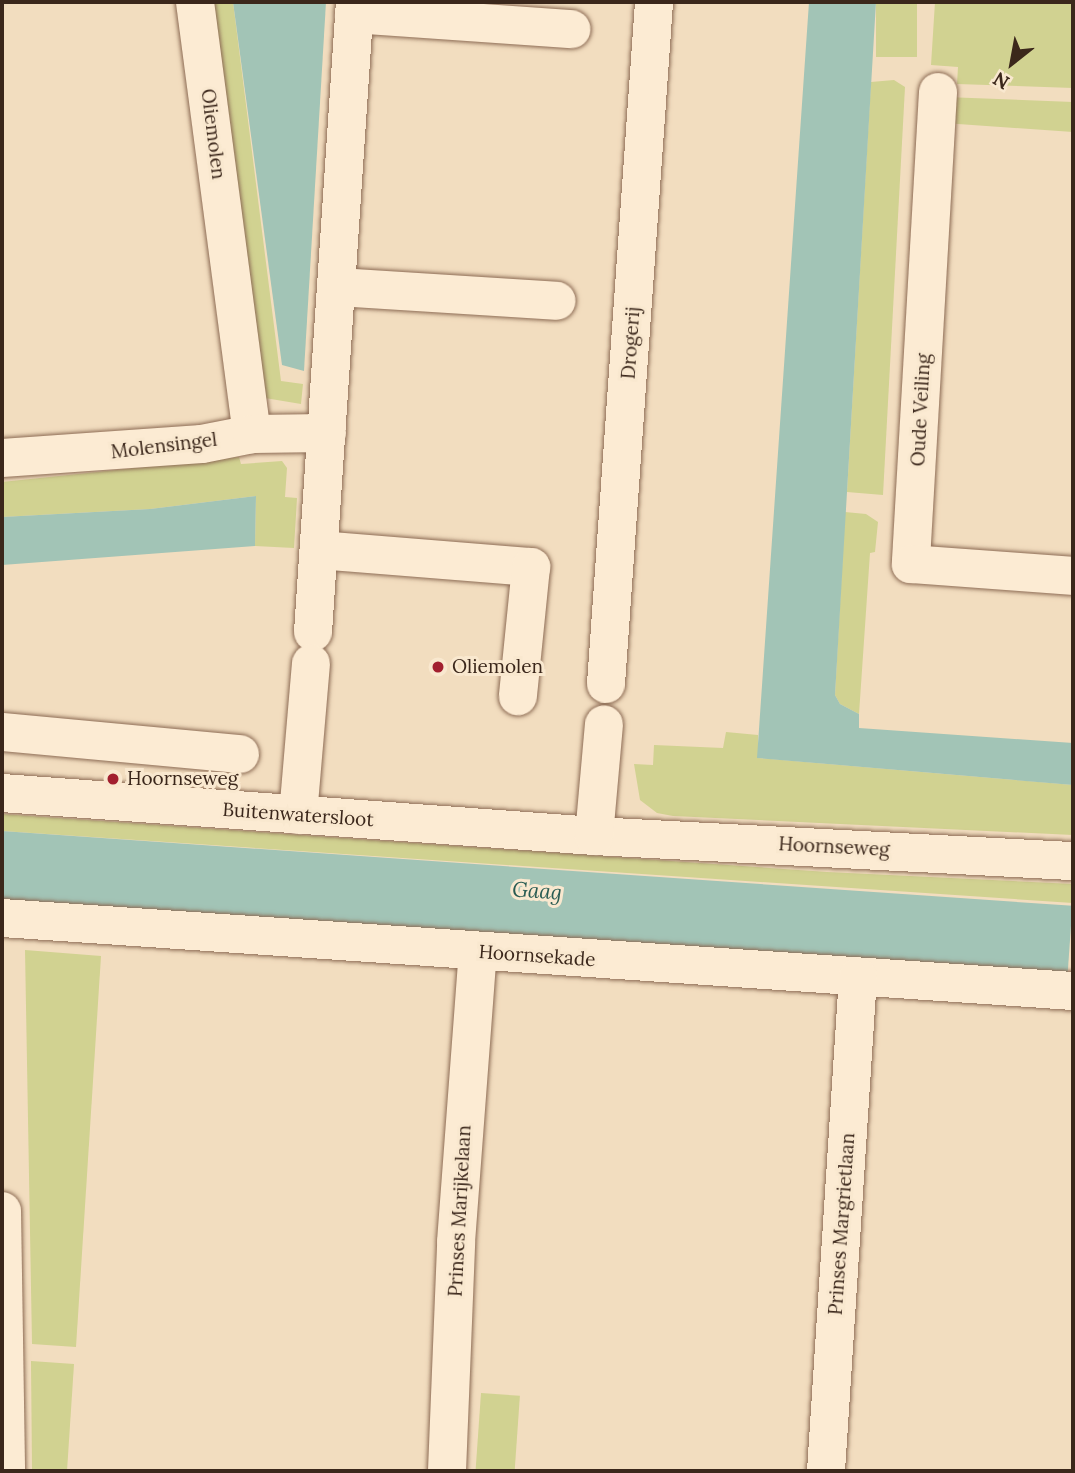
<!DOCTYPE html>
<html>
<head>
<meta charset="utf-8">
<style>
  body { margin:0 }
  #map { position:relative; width:1075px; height:1473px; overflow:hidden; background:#f2ddbf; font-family:Lora,serif }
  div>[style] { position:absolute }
  .green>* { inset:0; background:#d1d291; transform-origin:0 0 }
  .water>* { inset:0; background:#a2c4b6; transform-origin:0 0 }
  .roads { filter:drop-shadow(0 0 2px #8d6c55) drop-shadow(0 0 2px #8d6c55) }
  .minor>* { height:38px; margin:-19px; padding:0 19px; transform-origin:19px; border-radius:19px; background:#fcebd3 }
  .dots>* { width:19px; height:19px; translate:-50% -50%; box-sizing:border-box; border:4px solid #f9e8cf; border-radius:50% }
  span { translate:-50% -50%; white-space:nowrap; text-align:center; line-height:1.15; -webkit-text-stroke:6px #f9e8cf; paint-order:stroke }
  .street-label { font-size:19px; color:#3b271b }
  .poi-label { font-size:19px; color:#3b271b }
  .left { translate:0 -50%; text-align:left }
  .water-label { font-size:21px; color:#295c53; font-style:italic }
  .frame { position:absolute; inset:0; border:4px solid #3b271b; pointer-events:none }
  .north { position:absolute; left:977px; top:28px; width:70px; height:70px; -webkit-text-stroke:5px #f9e8cf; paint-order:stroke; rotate:211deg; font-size:19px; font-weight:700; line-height:28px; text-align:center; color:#3b271b }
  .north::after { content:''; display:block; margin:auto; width:24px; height:32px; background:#3b271b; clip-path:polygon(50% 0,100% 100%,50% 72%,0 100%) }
</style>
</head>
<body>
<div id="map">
  <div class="green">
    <i style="clip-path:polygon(211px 2px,233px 2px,281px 381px,303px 384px,301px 404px,259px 397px)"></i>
    <i style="left:876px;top:2px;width:41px;height:55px"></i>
    <i style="clip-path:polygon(935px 2px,1073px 2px,1073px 88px,957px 84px,958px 67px,931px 65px)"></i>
    <i style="clip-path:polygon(894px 80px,905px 87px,883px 495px,847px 492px,871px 82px)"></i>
    <i style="clip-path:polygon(945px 97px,1073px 102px,1073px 132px,944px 123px)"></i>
    <i style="clip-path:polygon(239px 457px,241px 464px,282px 461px,287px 468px,285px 497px,297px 498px,294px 548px,255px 546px,256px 496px,150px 509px,2px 517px,2px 482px)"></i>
    <i style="clip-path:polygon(845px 512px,866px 514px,878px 522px,875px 552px,870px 553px,859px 714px,840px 704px,835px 695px)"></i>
    <i style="clip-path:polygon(726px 732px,758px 735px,758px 758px,1073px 785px,1073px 835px,673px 816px,657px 813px,640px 800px,634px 764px,653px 765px,654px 745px,723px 748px)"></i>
    <i style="clip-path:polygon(2px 814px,827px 872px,1073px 884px,1073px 903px,2px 831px)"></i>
    <i style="clip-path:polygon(25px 950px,101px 956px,76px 1347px,32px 1344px)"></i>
    <i style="clip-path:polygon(31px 1361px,74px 1364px,67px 1471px,32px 1471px)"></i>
    <i style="left:481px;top:1393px;width:39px;height:78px;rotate:4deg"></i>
  </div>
  <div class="water">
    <i style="clip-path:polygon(233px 2px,326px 2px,304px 371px,282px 365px)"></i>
    <i style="clip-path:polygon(809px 2px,876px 2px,835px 695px,840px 704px,859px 714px,859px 728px,1073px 743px,1073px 785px,757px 758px)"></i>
    <i style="clip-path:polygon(256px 496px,255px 546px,2px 565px,2px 517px,150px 509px)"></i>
    <i style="left:2px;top:831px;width:1073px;height:69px;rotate:4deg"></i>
  </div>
  <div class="roads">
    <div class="minor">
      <i style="left:195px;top:2px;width:436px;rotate:82.5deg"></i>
      <i style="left:354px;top:14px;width:218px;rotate:4deg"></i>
      <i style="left:938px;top:92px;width:473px;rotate:93.3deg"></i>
      <i style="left:911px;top:564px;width:162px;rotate:4.2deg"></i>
      <i style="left:337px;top:287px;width:220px;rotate:3.6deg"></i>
      <i style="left:2px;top:458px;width:200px;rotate:-4deg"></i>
      <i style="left:202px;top:444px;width:51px;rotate:-11.3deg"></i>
      <i style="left:252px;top:434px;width:75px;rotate:-0.8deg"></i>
      <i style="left:319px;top:550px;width:213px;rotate:4.6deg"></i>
      <i style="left:531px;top:567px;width:130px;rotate:95.8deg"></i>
      <i style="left:313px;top:632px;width:631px;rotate:-86.19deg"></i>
      <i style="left:606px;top:684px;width:684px;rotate:-85.97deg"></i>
      <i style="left:2px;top:732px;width:239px;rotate:5.3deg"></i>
      <i style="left:2px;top:793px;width:594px;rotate:4.15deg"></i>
      <i style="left:594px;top:836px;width:480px;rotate:3deg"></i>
      <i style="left:298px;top:815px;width:152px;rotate:-85.1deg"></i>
      <i style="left:594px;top:836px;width:112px;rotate:-84.9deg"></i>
      <i style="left:2px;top:918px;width:1073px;rotate:3.9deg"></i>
      <i style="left:2px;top:1211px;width:260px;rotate:89.1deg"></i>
      <i style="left:447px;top:1471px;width:229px;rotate:-87.7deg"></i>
      <i style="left:456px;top:1242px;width:291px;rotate:-85.7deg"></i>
      <i style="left:826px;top:1471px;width:495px;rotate:-86.3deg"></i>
    </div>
  </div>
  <div class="dots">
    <i style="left:438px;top:667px;background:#a21f2f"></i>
    <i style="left:113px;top:779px;background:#a21f2f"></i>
  </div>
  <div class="street-label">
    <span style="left:213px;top:134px;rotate:83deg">Oliemolen</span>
    <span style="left:631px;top:343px;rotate:-86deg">Drogerij</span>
    <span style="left:921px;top:410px;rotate:-87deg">Oude Veiling</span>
    <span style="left:164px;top:446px;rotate:-7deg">Molensingel</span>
    <span style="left:298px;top:815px;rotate:4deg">Buitenwatersloot</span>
    <span style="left:834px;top:847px;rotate:3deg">Hoornseweg</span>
    <span style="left:537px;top:956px;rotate:4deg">Hoornsekade</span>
    <span style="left:460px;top:1211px;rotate:-87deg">Prinses Marijkelaan</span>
    <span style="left:842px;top:1224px;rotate:-86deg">Prinses Margrietlaan</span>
  </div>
  <div class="poi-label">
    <span class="left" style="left:452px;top:667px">Oliemolen</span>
    <span class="left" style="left:127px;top:779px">Hoornseweg</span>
  </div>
  <div class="water-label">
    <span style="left:537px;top:891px;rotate:4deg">Gaag</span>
  </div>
  <div class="frame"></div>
  <div class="north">N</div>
</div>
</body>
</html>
